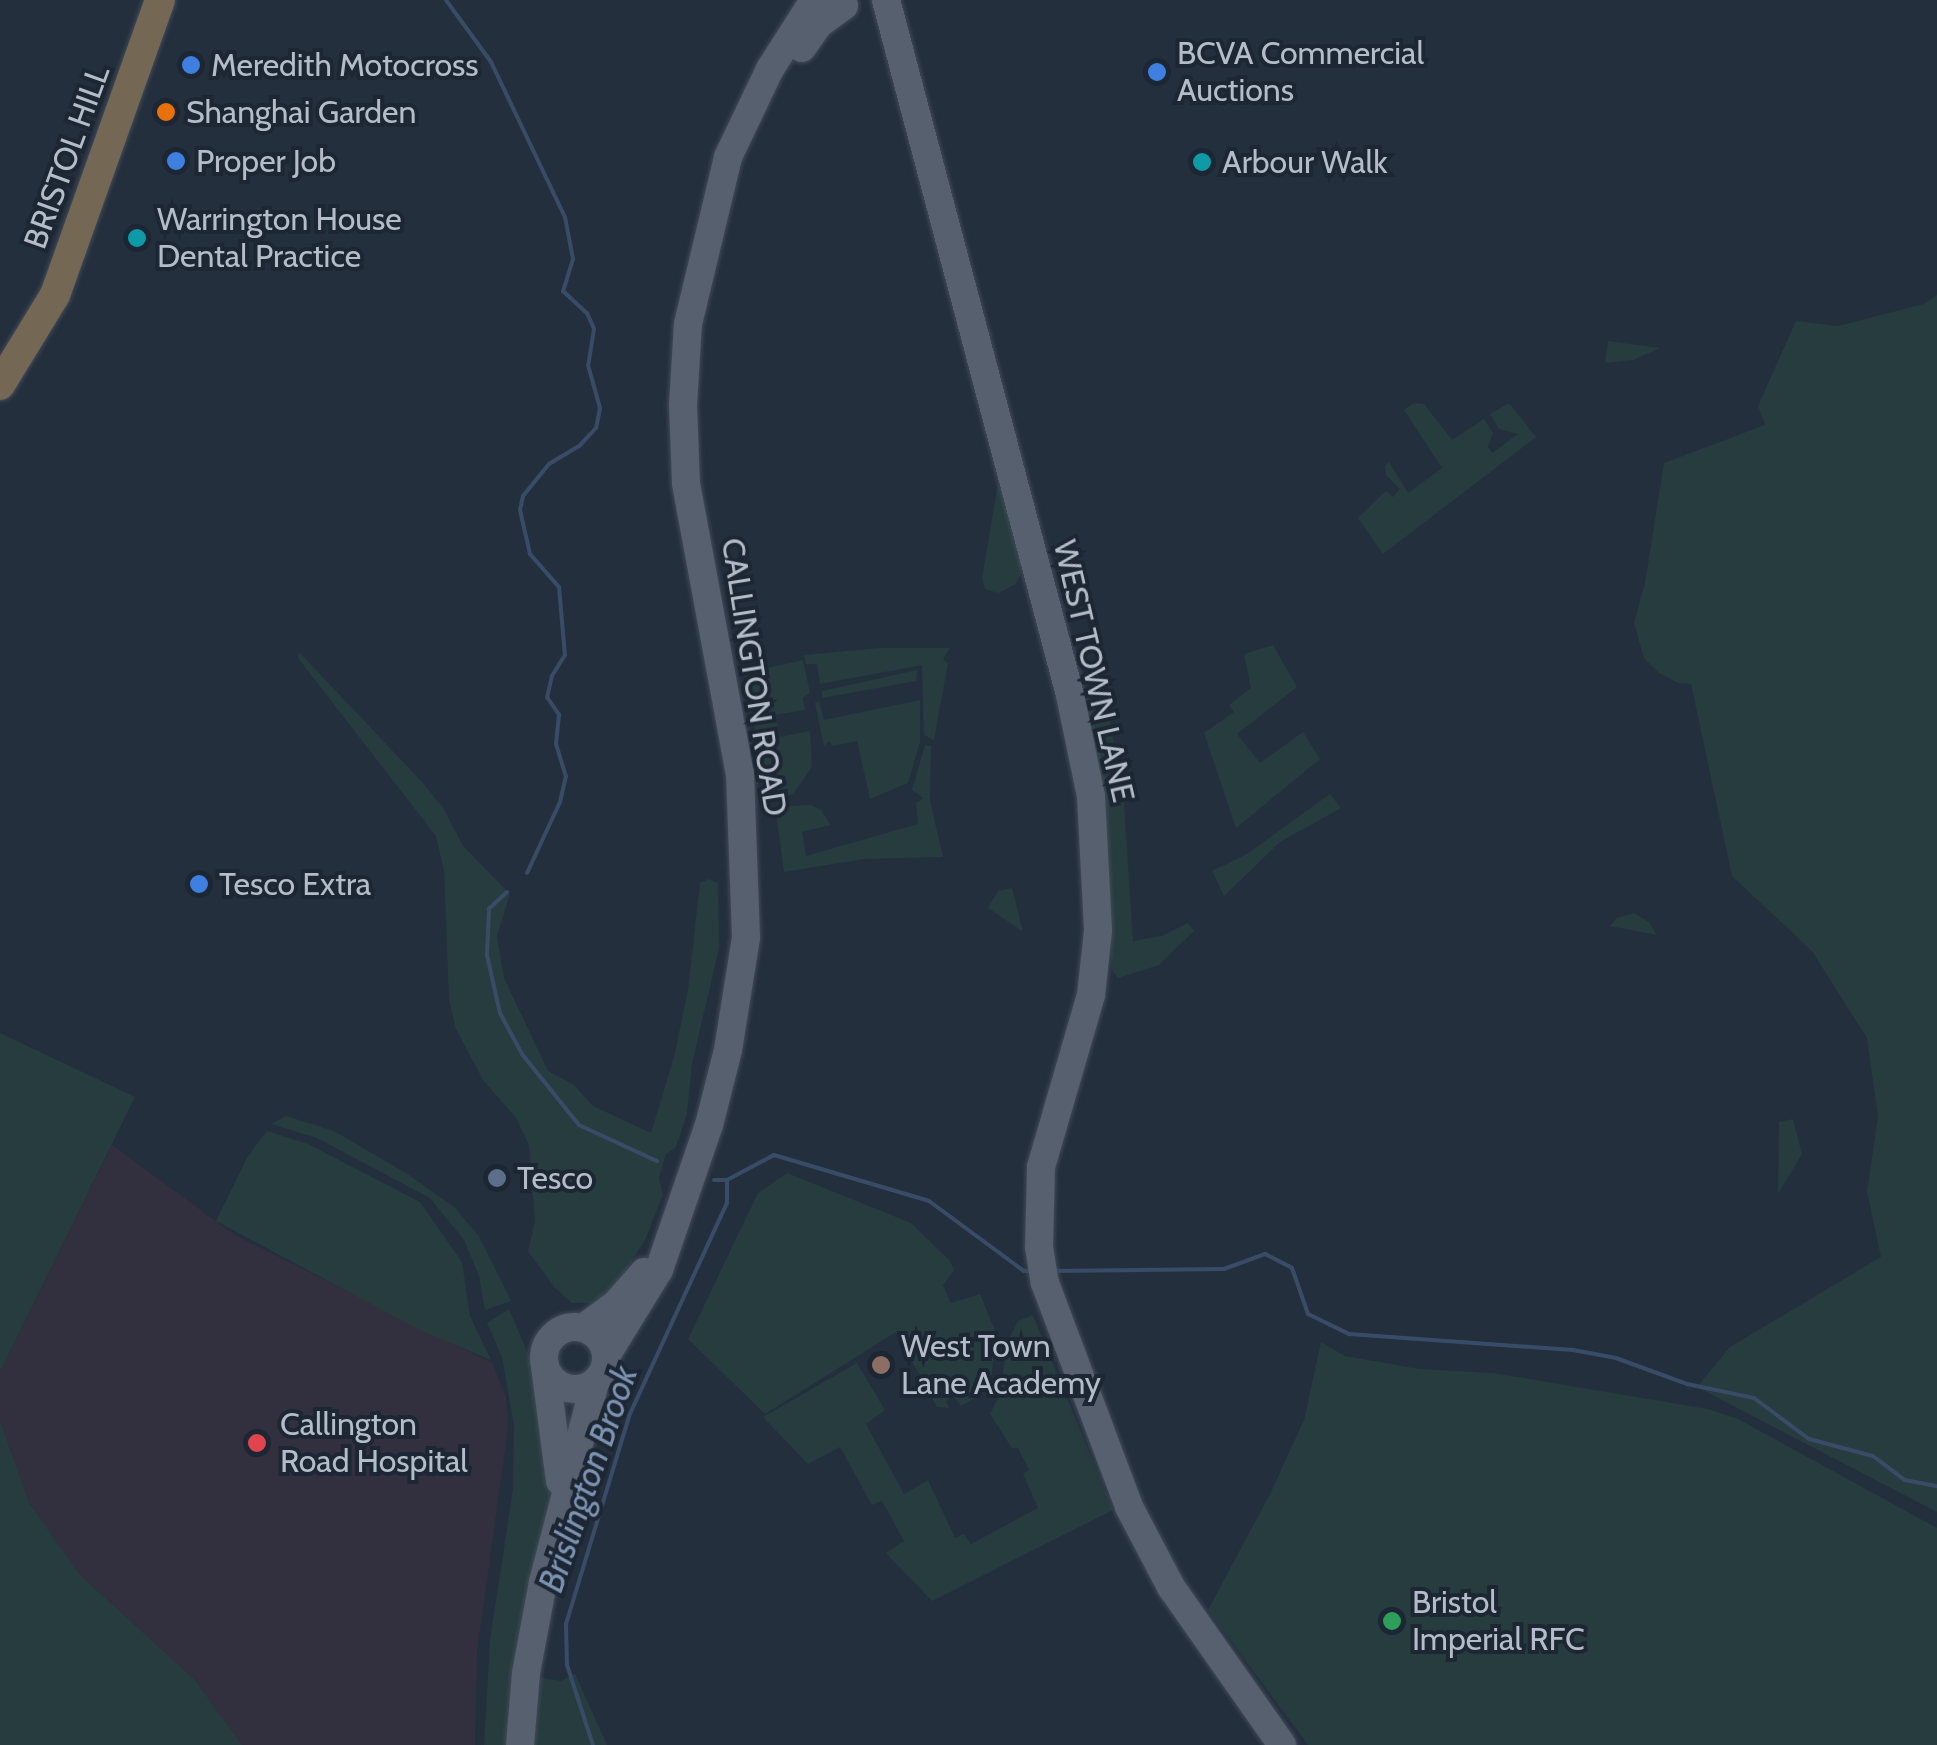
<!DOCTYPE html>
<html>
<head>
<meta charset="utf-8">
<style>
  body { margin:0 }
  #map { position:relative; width:1937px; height:1745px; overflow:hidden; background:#242f3e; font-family:Cabin,sans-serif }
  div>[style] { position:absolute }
  .medical>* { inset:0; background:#32303f }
  .green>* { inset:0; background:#263c3f }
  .stream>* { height:4px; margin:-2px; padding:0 2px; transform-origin:2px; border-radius:2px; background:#394c67 }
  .roads { filter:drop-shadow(0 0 2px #414a57) drop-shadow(0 0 2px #414a57) }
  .major>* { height:28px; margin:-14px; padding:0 14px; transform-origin:14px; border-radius:14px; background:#56606e }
  .major>.ring { margin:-14px; padding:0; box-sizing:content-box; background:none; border:28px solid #56606e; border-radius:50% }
  .highway>* { height:30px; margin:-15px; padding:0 15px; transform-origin:15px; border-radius:15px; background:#746855 }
  .dots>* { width:28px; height:28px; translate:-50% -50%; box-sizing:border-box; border:5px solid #1d2633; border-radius:50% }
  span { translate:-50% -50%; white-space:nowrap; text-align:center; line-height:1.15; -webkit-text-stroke:8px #1d2633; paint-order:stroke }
  .poi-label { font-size:32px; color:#b4bcc9 }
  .left { translate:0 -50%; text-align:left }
  .street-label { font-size:32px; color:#b4bcc9 }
  .water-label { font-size:35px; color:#7c92b1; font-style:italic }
</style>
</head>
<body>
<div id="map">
  <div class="medical">
    <i style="clip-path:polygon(112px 1145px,233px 1234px,492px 1363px,506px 1397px,508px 1427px,477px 1651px,475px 1745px,242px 1745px,195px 1680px,80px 1575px,29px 1503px,0 1420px,0 1372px)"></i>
  </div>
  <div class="green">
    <i style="clip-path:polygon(1937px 295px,1937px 1512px,1697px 1387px,1730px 1347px,1881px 1257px,1867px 1191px,1878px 1117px,1867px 1038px,1812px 951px,1732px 876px,1691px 684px,1678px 683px,1659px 673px,1644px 658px,1634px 623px,1645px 583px,1664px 463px,1765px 425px,1758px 406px,1796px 321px,1838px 326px,1924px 304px)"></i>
    <i style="clip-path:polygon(1608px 341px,1660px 348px,1633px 360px,1605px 363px)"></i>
    <i style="clip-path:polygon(1414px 403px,1424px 404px,1452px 440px,1484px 419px,1493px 433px,1488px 447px,1492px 453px,1518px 434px,1499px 429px,1490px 414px,1509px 403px,1536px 437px,1383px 554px,1358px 518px,1386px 491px,1393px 497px,1400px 489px,1386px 475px,1385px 466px,1389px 462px,1408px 493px,1442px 468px,1404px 410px)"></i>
    <i style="clip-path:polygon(999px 477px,1023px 569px,1016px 584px,998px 593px,985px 589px,982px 578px)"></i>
    <i style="clip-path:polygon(1273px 645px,1297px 687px,1237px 734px,1260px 763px,1303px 732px,1320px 759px,1236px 828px,1204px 733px,1234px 712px,1229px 705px,1251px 688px,1244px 654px)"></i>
    <i style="clip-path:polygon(880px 648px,950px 648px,943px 659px,948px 663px,934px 740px,924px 735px,922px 665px,820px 684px,817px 664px,806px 664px,804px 655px)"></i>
    <i style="clip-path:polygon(299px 652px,422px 782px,444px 809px,463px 846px,510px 894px,497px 936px,504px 978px,548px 1071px,574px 1085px,593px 1106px,651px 1133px,674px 1057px,688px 990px,700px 883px,709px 879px,718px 883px,719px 948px,692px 1064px,687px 1114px,676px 1147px,666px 1154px,659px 1178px,663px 1195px,645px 1240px,617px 1284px,596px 1303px,572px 1303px,554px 1287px,528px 1251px,535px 1221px,529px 1145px,516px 1118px,483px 1080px,455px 1027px,449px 998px,444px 871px,436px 836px,298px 658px)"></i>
    <i style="clip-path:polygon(803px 660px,810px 693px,803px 698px,805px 710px,775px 715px,780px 737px,810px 731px,812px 767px,793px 794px,768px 802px,745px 673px)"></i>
    <i style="clip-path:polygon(917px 670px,916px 681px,822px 698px,822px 691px)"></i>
    <i style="clip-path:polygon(1103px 688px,1123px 789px,1133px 941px,1162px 936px,1188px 923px,1194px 931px,1159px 965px,1118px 978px,1112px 970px,1102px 793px,1081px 693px)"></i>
    <i style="clip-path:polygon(920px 700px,920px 742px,908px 783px,870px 799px,857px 741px,833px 746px,829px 741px,824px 747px,815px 703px,819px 701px,824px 720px)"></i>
    <i style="clip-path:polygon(925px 745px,931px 746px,930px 801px,943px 857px,864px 859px,784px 872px,776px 813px,790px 806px,811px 805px,821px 810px,831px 825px,802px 832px,806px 856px,918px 824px,916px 803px,923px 798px,912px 790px)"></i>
    <i style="clip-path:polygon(1330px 794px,1341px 808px,1280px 842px,1224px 896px,1212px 871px,1247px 854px)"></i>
    <i style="clip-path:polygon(1012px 888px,1022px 927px,1022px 931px,988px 908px,998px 891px)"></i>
    <i style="clip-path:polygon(1634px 913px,1649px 922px,1657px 935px,1610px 926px,1617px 918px)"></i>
    <i style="clip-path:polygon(0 1033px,135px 1097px,0 1372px)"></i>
    <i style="clip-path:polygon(286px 1116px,334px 1131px,406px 1173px,454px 1207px,478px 1235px,511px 1301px,485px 1310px,479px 1276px,464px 1240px,430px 1198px,317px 1138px,271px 1124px)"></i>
    <i style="clip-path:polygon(1793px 1119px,1802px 1154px,1778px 1194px,1779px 1122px)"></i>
    <i style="clip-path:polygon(267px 1131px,308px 1144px,420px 1202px,462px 1262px,470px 1316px,491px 1360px,418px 1329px,216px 1221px,248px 1156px)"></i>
    <i style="clip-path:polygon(787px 1173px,911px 1223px,950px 1261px,954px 1270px,943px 1285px,951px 1303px,980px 1294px,996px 1333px,990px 1389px,961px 1406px,953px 1396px,946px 1401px,949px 1408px,937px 1407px,896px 1332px,765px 1414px,688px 1339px,758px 1193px)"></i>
    <i style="clip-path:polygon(509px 1309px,532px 1363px,553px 1480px,553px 1505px,514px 1745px,484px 1745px,490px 1640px,513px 1489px,514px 1425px,502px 1357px,487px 1323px)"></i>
    <i style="clip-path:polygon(1033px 1315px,1113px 1510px,932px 1601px,886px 1553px,904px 1541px,882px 1501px,872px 1505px,840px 1447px,808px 1464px,763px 1417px,857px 1363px,885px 1410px,866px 1424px,904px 1494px,928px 1480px,955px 1538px,964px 1534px,971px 1544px,1038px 1508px,1023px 1474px,1029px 1470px,1018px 1448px,1012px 1448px,990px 1414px,1000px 1394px,1007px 1343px,1018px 1321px)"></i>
    <i style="clip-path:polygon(1321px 1342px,1345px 1356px,1419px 1369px,1493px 1373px,1708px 1409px,1738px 1419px,1937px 1528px,1937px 1745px,1308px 1745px,1208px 1610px,1271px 1492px,1304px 1420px)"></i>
    <i style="clip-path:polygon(0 1420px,29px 1503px,80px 1575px,195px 1680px,242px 1745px,0 1745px)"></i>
    <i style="clip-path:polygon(575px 1674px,607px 1745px,527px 1745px,537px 1677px,561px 1681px)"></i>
  </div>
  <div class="stream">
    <i style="left:446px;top:0;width:77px;rotate:54deg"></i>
    <i style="left:491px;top:62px;width:172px;rotate:64.5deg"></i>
    <i style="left:565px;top:217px;width:43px;rotate:79.2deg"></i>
    <i style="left:573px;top:259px;width:34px;rotate:107deg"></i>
    <i style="left:563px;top:291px;width:33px;rotate:43deg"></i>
    <i style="left:587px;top:313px;width:17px;rotate:66deg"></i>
    <i style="left:594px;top:329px;width:36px;rotate:99deg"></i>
    <i style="left:588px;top:365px;width:45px;rotate:74.4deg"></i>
    <i style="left:600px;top:408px;width:20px;rotate:101deg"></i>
    <i style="left:596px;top:428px;width:25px;rotate:133deg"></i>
    <i style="left:579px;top:446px;width:35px;rotate:149deg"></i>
    <i style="left:549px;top:464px;width:41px;rotate:129.1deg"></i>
    <i style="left:523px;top:496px;width:14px;rotate:102deg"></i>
    <i style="left:520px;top:510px;width:45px;rotate:77.2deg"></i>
    <i style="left:530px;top:554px;width:44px;rotate:48.7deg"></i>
    <i style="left:559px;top:587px;width:68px;rotate:85deg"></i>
    <i style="left:565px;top:655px;width:25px;rotate:122deg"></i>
    <i style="left:552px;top:676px;width:22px;rotate:103deg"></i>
    <i style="left:547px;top:697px;width:22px;rotate:56deg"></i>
    <i style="left:559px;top:715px;width:29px;rotate:96deg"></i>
    <i style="left:556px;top:744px;width:34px;rotate:73deg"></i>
    <i style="left:566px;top:776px;width:27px;rotate:103deg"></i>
    <i style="left:560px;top:802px;width:78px;rotate:114.9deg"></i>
    <i style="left:507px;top:892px;width:25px;rotate:137deg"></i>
    <i style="left:489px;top:909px;width:46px;rotate:92.5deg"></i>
    <i style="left:487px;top:955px;width:59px;rotate:77.4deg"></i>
    <i style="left:500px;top:1013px;width:47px;rotate:61.8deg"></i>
    <i style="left:522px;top:1054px;width:91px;rotate:51.2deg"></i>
    <i style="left:579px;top:1125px;width:86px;rotate:24.8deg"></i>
    <i style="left:714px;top:1180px;width:13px"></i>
    <i style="left:727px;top:1180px;width:53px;rotate:-28deg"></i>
    <i style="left:774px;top:1155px;width:162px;rotate:16.5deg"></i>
    <i style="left:929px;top:1201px;width:118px;rotate:36.4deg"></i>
    <i style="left:1024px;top:1271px;width:9px"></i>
    <i style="left:1053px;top:1271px;width:171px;rotate:-0.7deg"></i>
    <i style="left:1224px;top:1269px;width:44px;rotate:-20.1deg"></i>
    <i style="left:1265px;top:1254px;width:30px;rotate:27deg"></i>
    <i style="left:1292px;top:1268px;width:49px;rotate:70.8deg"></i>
    <i style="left:1308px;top:1314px;width:46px;rotate:26deg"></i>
    <i style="left:1349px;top:1334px;width:225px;rotate:4.1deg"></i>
    <i style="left:1573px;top:1350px;width:44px;rotate:10.5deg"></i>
    <i style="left:1616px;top:1358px;width:76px;rotate:20.1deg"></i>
    <i style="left:1687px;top:1384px;width:68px;rotate:11.8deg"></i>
    <i style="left:1754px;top:1398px;width:69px;rotate:36.7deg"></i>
    <i style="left:1809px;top:1439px;width:66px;rotate:14.9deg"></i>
    <i style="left:1873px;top:1456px;width:40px;rotate:37deg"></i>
    <i style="left:1905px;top:1480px;width:33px;rotate:11deg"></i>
    <i style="left:593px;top:1745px;width:84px;rotate:-108deg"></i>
    <i style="left:567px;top:1665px;width:41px;rotate:-91.4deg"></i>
    <i style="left:566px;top:1624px;width:217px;rotate:-73.1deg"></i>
    <i style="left:629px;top:1416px;width:234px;rotate:-65.3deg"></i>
    <i style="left:727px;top:1203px;width:23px;rotate:-90deg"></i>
  </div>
  <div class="roads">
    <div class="major">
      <i style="left:886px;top:0;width:719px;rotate:75.17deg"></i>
      <i style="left:1070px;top:695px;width:103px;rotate:78.3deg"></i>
      <i style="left:1091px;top:796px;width:135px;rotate:87deg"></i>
      <i style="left:1098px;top:931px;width:64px;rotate:96.2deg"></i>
      <i style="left:1091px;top:995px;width:179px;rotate:106.2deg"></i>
      <i style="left:1041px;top:1167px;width:80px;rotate:91.4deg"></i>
      <i style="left:1039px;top:1247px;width:36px;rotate:81deg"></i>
      <i style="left:1045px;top:1283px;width:239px;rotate:69.4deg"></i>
      <i style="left:1129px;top:1507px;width:90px;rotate:62.3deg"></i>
      <i style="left:1171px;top:1587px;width:193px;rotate:54.9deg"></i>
      <i style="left:802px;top:48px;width:29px;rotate:-55deg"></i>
      <i style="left:819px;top:24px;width:31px;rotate:-36deg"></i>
      <i class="ring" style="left:544px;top:1327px;width:34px;height:34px"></i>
      <i style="left:583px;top:1328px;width:39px;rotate:-36deg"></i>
      <i style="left:615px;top:1305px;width:44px;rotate:-48.7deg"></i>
      <i style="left:606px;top:1356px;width:101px;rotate:-58.4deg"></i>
      <i style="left:659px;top:1270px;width:153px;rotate:-71deg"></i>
      <i style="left:709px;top:1125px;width:77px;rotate:-75.8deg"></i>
      <i style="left:728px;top:1050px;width:114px;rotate:-80.9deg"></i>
      <i style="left:746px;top:937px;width:162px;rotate:-92.1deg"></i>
      <i style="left:740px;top:775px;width:297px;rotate:-100.5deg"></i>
      <i style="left:686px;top:483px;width:78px;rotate:-92.2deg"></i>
      <i style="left:683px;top:405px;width:81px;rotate:-86.5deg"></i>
      <i style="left:688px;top:324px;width:172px;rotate:-76.5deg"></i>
      <i style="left:728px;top:157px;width:98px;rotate:-64.5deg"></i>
      <i style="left:770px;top:69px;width:82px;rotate:-57.5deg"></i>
      <i style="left:545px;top:1366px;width:116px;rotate:82.6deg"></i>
      <i style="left:520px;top:1745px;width:72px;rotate:-85.2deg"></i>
      <i style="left:526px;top:1673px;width:93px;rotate:-79.4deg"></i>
      <i style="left:543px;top:1582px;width:207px;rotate:-75.4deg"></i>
    </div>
    <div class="highway">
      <i style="left:0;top:385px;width:105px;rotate:-58.6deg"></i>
      <i style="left:55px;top:295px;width:313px;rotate:-70.4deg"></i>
    </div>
  </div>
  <div class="dots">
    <i style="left:191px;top:65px;background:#3f7fe0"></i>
    <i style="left:1157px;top:72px;background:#3f7fe0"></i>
    <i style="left:166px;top:112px;background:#e8710a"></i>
    <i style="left:176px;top:161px;background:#3f7fe0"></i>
    <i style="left:1202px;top:162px;background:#0f9aa8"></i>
    <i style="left:137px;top:238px;background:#0f9aa8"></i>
    <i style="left:199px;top:884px;background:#3f7fe0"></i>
    <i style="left:497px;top:1178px;background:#5c6f8a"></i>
    <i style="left:881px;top:1365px;background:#8d6e63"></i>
    <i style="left:257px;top:1443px;background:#e0444e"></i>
    <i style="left:1392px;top:1621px;background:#2e9e5b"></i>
  </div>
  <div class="poi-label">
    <span class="left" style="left:1177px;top:72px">BCVA Commercial<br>Auctions</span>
    <span class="left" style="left:211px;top:65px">Meredith Motocross</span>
    <span class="left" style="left:186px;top:112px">Shanghai Garden</span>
    <span class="left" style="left:196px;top:161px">Proper Job</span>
    <span class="left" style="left:1222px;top:162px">Arbour Walk</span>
    <span class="left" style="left:157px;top:238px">Warrington House<br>Dental Practice</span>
    <span class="left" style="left:219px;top:884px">Tesco Extra</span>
    <span class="left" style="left:517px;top:1178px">Tesco</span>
    <span class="left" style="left:901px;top:1365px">West Town<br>Lane Academy</span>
    <span class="left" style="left:280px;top:1443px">Callington<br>Road Hospital</span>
    <span class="left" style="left:1412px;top:1621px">Bristol<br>Imperial RFC</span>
  </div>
  <div class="street-label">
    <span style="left:67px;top:157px;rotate:-70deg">BRISTOL HILL</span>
    <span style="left:1094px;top:671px;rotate:77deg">WEST TOWN LANE</span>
    <span style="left:754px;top:677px;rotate:81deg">CALLINGTON ROAD</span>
  </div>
  <div class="water-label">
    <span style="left:588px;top:1479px;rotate:-71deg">Brislington Brook</span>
  </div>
</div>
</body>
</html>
